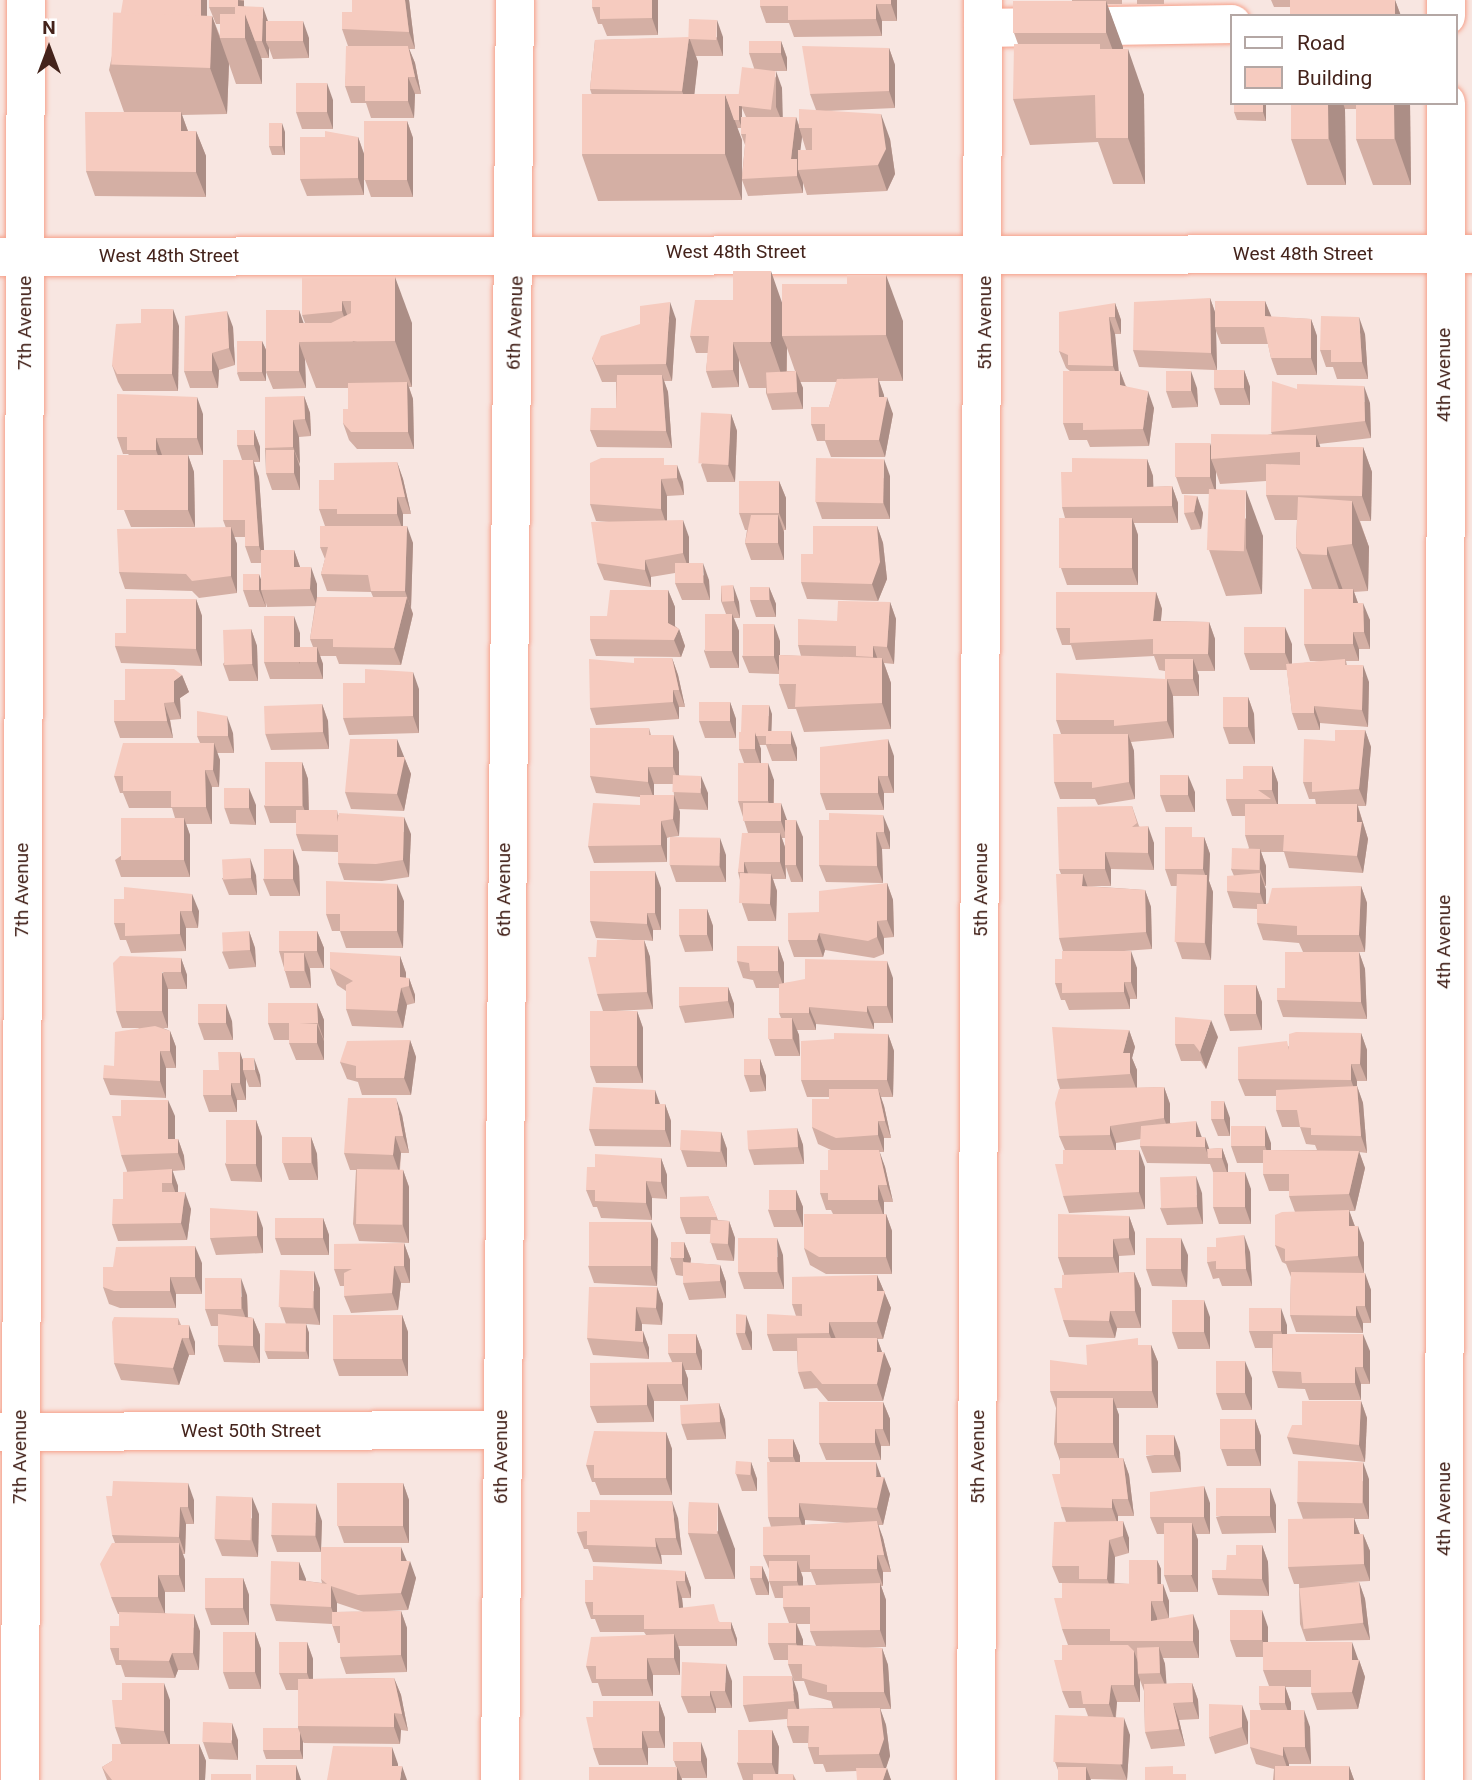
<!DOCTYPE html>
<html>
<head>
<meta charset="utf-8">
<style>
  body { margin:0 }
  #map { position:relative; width:1472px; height:1780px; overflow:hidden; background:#f8e6e1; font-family:Roboto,sans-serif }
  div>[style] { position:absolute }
  .roads { filter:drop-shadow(0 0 2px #f6a28c) drop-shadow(0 0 2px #f6a28c) }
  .minor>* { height:38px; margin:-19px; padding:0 19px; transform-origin:19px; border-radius:19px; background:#fff }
  .wall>* { inset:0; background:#d4afa4; transform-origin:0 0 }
  .shaded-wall>* { inset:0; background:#ac8e86 }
  .building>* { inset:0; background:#f6cbbf; transform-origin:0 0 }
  span { translate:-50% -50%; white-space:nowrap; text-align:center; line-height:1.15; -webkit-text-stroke:6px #fff; paint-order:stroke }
  .street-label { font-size:19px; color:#44231b }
  .legend { position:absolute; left:1230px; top:14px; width:228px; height:91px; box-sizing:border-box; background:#fff; border:2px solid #b4a7a4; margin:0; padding:9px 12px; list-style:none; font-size:21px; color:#44231b }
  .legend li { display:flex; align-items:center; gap:14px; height:35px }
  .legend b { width:35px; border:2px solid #b4a7a4 }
  .north { position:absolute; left:14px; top:14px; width:70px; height:70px; -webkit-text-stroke:5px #fff; paint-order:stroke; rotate:0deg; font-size:19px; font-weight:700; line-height:28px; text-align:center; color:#44231b }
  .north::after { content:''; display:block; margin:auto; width:24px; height:32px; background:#44231b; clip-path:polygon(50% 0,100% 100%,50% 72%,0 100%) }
</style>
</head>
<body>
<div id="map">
  <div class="roads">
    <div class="minor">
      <i style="left:1446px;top:16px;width:16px;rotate:-90deg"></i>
      <i style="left:983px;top:28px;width:249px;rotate:-0.9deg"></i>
      <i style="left:0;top:257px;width:1472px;rotate:-0.12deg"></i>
      <i style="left:0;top:1432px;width:501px;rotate:-0.23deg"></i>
      <i style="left:20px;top:1780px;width:1780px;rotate:-89.81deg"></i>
      <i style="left:500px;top:1780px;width:1780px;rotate:-89.52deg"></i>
      <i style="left:976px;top:1780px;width:1780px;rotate:-89.77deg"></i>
      <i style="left:1444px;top:1780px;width:1677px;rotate:-89.93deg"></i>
    </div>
  </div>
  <div class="wall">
    <i style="clip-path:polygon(207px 0,207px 16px,212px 16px,220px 36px,220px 24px,216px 24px,209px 7px,209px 0,244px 0,244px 6px,268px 22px,309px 38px,309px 58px,273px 59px,269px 48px,269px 58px,261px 58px,262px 84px,236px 84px,229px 64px,227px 114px,182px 115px,188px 131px,196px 131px,206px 156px,206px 197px,95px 196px,86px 171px,124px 112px,109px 70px,120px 18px)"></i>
    <i style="clip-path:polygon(352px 0,409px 0,415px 49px,409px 49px,415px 63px,421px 94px,415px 94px,414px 118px,371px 118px,366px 103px,351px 103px,345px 86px,348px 46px,342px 29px,352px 12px)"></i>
    <i style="clip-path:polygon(592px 0,658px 0,658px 35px,607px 36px,602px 24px,598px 24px,592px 7px)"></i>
    <i style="clip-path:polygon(760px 0,897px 0,897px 21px,882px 21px,882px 36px,794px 37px,789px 23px,766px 23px,760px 6px)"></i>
    <i style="clip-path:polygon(1072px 0,1122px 0,1122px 4px,1107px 4px,1123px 49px,1144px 95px,1145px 184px,1113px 184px,1098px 142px,1030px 145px,1013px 99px,1018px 44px,1014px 33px,1072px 1px)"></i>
    <i style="left:1137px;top:0;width:27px;height:4px"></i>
    <i style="clip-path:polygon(1271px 0,1395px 0,1401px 16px,1290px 7px,1274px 7px)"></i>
    <i style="clip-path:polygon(evenodd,723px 37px,723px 56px,696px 56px,698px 62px,694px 94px,742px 101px,754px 68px,749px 53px,781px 41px,787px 58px,787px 71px,772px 71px,782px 88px,782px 117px,796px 117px,799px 125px,816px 110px,810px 94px,889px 48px,895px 65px,895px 108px,825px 111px,890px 139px,895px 174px,887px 191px,807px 195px,803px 183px,803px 193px,748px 196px,742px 180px,742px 200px,598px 201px,582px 155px,592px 95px,590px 89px,595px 40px,723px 37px,742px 108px,746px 117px,742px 117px,742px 108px,723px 37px,737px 128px,741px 128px,741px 134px,745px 145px,742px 176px,742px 140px,737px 128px,723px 37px,802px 137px,806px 150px,800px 150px,802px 137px)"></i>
    <i style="clip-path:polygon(333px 100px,333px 129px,302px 129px,296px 112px)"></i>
    <i style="clip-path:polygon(1234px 103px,1266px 103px,1266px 121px,1237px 120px,1234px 112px)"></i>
    <i style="clip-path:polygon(1291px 103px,1410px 103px,1411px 185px,1373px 185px,1356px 139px,1356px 109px,1345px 109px,1346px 185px,1307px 185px,1291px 139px)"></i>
    <i style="clip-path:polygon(407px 121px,413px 138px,413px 197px,371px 197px,365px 180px)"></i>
    <i style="clip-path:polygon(285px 132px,285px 155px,272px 155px,269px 146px)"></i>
    <i style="clip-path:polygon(358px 137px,364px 154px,364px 195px,307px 196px,300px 179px)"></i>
    <i style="clip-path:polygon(302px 277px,412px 323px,412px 387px,409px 387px,413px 399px,414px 449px,357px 449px,349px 440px,343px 423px,348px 409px,348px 388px,316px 388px,305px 359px,306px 388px,273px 389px,266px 372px,299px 310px,303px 323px,305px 323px,302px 315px)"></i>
    <i style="clip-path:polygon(1210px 298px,1215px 312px,1265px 301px,1271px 317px,1311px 319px,1317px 336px,1317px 375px,1277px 375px,1271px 358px,1268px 344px,1221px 344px,1216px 331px,1217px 370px,1244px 370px,1250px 387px,1250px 405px,1220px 405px,1214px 388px,1214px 370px,1139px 367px,1133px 350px)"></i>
    <i style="clip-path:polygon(evenodd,782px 303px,903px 321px,903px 381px,879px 381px,884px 397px,893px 414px,885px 457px,831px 457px,825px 441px,817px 441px,811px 424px,829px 407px,837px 382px,800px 382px,803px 388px,803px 409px,772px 410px,766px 393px,766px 388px,749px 388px,739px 360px,739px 387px,712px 388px,706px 371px,708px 353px,696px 353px,690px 336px,782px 303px,787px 348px,795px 371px,787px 371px,787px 348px)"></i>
    <i style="clip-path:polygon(1115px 303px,1121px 320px,1121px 334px,1115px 334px,1118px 371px,1120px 371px,1126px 386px,1154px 408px,1149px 446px,1090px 447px,1087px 440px,1069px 440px,1063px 423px,1070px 371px,1066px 368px,1059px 351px)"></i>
    <i style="clip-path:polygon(676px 319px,672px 381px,664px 381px,668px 392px,672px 448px,597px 447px,590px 430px,616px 408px,616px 382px,602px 382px,592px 358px)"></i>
    <i style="clip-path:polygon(179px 326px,178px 391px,123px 391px,118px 382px,112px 365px)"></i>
    <i style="clip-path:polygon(233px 327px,235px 365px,219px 370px,218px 388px,190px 388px,184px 371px)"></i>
    <i style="clip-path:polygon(1365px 334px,1368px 379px,1337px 379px,1333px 367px,1326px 367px,1320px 350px)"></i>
    <i style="clip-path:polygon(262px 341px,266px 350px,266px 381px,240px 381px,237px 373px)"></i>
    <i style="clip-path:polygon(1197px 388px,1198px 407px,1172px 408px,1166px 391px)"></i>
    <i style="clip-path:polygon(1297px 389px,1370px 403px,1371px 438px,1319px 444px,1320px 447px,1363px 447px,1372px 472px,1371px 521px,1360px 521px,1369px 547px,1368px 591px,1354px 592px,1358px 603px,1370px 620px,1370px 649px,1359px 649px,1359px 661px,1346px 661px,1347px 665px,1369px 682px,1368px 727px,1320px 723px,1320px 730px,1298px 730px,1292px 713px,1287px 670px,1250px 670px,1244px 653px,1292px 644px,1292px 664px,1325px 661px,1310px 661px,1304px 644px,1312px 589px,1296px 547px,1297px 520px,1275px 520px,1266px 495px,1266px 481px,1220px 484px,1216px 472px,1216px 489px,1263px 536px,1262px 594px,1226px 596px,1209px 550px,1209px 494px,1182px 494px,1176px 477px,1211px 447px,1272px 434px,1271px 432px)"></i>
    <i style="clip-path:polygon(304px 396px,310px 413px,311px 436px,299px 437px,300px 490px,272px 490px,266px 473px,265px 448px)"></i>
    <i style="clip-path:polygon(203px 414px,203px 455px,162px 455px,188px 455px,194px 472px,195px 527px,131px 527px,124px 510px,129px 455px,128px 454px,123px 454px,117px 437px)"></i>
    <i style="clip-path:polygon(731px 414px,737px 431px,735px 482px,707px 482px,701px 465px)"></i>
    <i style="clip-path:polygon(254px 430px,260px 447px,260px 462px,254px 462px,259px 477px,264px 550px,294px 550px,300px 567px,317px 584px,317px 598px,373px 597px,371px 592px,327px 591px,321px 574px,325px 559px,320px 547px,325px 526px,319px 509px,334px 480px,397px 462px,403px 479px,411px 514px,403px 514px,403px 526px,413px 543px,411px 608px,413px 614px,401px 665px,339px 664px,336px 656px,320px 656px,323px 664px,323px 679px,270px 679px,264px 662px,300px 633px,300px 647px,313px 647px,310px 639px,315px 606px,267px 607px,266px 603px,266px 607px,249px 607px,243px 590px,261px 579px,261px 563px,251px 563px,245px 546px,245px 537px,234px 537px,237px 544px,237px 593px,199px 598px,192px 591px,125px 589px,119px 572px,226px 528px,223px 520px,242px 460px,237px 445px)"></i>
    <i style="clip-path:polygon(1147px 459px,1153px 476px,1153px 487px,1172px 486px,1178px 503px,1178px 523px,1134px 523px,1138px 535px,1138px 585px,1067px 585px,1061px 568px,1065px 518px,1062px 507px,1072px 472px)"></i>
    <i style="clip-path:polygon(667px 465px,683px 482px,684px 495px,667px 496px,667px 521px,689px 537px,689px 563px,709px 580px,710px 600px,682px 600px,675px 583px,675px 573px,651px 577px,651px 587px,604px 580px,597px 563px,609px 522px,596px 521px,590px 504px)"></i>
    <i style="clip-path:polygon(890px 476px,890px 519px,822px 519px,816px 502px)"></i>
    <i style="clip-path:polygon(779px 481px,786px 498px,786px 530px,784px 530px,784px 560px,751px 560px,745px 543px,747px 530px,745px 530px,739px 513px)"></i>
    <i style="clip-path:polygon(1197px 496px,1203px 513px,1201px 529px,1191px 530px,1184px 513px)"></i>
    <i style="clip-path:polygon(877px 526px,883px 543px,887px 579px,878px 601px,807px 599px,801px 582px,813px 554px)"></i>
    <i style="clip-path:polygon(721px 586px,739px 602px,740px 618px,734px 618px,739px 631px,739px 668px,710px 668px,704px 651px,726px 614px,721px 601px)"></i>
    <i style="clip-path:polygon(769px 587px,776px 604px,776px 617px,756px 617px,750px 600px)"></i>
    <i style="clip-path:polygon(668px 590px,675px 607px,675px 626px,679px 629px,685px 646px,681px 657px,596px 656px,590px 639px,607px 616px)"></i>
    <i style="clip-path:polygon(1156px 592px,1162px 609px,1161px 621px,1209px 622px,1215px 639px,1215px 671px,1197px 671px,1199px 676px,1199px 696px,1173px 696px,1174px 738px,1131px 742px,1134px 751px,1135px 799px,1098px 805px,1095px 799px,1060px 799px,1054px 782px,1061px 734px,1056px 720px,1165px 679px,1165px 671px,1159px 670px,1154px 656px,1076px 660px,1071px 645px,1062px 645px,1056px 628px)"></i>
    <i style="clip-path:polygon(196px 599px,202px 616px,202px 666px,121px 663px,115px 646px,126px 633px)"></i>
    <i style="clip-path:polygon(890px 602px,896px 619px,894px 664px,884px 663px,891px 683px,891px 729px,804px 732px,796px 709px,788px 709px,779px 684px,779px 674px,749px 673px,742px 656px,780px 641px,780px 655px,801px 656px,798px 645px,837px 621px)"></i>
    <i style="clip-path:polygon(251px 629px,257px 646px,258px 681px,229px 681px,223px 664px)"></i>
    <i style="clip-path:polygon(672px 658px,678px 675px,685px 707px,679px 707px,679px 719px,596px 725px,590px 708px,634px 663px)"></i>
    <i style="clip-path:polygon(182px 675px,189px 692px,180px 698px,181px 719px,170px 720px,173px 738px,120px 738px,114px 721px)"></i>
    <i style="clip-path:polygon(419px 689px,419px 733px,349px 735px,343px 718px)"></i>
    <i style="clip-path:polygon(1248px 697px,1254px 714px,1255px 744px,1229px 744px,1223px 727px)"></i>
    <i style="clip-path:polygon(730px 702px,736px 719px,736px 738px,705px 738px,699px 721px)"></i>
    <i style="clip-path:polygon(322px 704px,328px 721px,329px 749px,271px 750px,265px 733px)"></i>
    <i style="clip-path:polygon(evenodd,772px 714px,771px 731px,797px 748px,797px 761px,772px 761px,766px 745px,759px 745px,761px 749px,761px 763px,774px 780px,774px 803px,787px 820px,803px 837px,803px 882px,791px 882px,786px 867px,786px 879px,773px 879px,777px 891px,776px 921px,748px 921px,742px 904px,740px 880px,738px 872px,748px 833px,738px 801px,744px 763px,739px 749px,741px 732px,772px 714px,782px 838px,785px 838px,785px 847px,782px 838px)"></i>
    <i style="clip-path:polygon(evenodd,649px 728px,651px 735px,679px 752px,679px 775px,708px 793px,708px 810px,679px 809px,680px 812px,679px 836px,671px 837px,726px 855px,726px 882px,676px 882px,670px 865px,670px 837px,667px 838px,667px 862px,594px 863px,588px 846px,640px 805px,640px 797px,596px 793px,590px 776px,649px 728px,654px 784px,673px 784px,674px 795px,654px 795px,654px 784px)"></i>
    <i style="clip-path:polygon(1365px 730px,1371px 747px,1366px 806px,1358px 806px,1368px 839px,1363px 873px,1289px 868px,1284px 852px,1261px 852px,1266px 866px,1266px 886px,1265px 886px,1266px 890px,1266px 904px,1361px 886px,1367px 903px,1365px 952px,1359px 952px,1365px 969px,1367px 1019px,1283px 1017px,1277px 1000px,1285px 988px,1303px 952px,1299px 943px,1263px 940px,1257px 923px,1257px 909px,1233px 908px,1227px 891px,1234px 876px,1231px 869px,1249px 848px,1245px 835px,1245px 816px,1232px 816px,1226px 799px,1272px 766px,1278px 783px,1278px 804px,1316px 804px,1315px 799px,1309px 799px,1303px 782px,1335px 741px)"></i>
    <i style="clip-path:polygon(233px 733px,234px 753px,217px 753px,220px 760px,219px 787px,212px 787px,212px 824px,186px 824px,190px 835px,190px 877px,121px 877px,115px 860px,175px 818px,172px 808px,129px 808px,123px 793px,120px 793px,114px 776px,200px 743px,197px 736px)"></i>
    <i style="clip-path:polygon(894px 756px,894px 793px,884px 793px,884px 810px,826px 810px,820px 793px)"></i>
    <i style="clip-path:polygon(404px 757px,411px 774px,404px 811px,351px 809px,345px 792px)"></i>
    <i style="clip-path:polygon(302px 762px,308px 779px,309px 810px,337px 810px,338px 815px,411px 834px,409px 877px,382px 881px,344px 880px,338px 863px,338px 852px,302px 851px,296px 834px,296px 823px,270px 823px,264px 806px)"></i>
    <i style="clip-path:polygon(1195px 792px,1195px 812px,1166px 812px,1160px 795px)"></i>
    <i style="clip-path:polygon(256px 805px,256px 825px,230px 824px,224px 807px)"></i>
    <i style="clip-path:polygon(1132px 806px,1139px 826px,1154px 843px,1154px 870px,1111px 869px,1111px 886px,1087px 886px,1145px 890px,1151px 907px,1152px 949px,1124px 951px,1137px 968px,1137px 999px,1130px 999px,1130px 1009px,1069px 1010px,1065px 1000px,1061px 1000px,1055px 983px,1062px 959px,1063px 951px,1059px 938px,1061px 874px,1059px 869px)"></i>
    <i style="clip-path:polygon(819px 820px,890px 832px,890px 849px,882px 849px,883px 883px,826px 882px,819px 865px)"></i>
    <i style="clip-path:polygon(1195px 837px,1204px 837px,1210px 854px,1209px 881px,1213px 892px,1211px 960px,1182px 959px,1176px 942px,1177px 886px,1171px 886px,1165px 869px)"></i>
    <i style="clip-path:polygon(299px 866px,300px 896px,270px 896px,263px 879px)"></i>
    <i style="clip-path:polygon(256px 875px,257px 895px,229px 895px,222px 878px)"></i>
    <i style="clip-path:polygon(887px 883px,893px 900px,894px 937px,884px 938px,884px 954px,874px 958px,825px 950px,823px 957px,794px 957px,788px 940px,819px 912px)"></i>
    <i style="clip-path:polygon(661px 888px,661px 930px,653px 930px,653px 941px,644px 940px,650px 957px,653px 1009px,615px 1011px,637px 1011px,643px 1028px,643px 1083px,596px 1083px,590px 1066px,603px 1011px,597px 994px,633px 940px,596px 938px,590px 921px)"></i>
    <i style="clip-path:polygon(114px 899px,199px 911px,198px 928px,186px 928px,186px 951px,131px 953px,126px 940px,120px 940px,114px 923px)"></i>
    <i style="clip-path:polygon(404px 901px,403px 948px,346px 948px,340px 931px,332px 931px,326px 914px)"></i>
    <i style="clip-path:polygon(707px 909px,713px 926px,713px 951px,685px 952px,679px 935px)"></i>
    <i style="clip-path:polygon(249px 931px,255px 948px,256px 967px,229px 969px,222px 952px)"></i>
    <i style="clip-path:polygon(317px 931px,324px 948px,324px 968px,310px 968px,311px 988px,290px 988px,279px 951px)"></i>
    <i style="clip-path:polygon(778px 946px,784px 963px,784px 983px,893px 978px,893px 1023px,874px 1023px,874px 1029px,816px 1024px,816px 1030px,797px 1030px,799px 1035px,800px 1056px,775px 1056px,769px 1039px,781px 1018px,779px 1013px,779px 988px,756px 988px,753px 980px,743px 978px,737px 961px)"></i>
    <i style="clip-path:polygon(400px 956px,406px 973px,406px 978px,409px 978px,415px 995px,415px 1003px,407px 1005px,403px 1028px,352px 1026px,346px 1009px,346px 991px,337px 985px,330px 968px)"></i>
    <i style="clip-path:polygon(181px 958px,187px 975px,187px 989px,168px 989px,168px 1028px,163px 1028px,170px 1031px,176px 1047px,176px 1068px,166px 1068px,166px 1098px,110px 1095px,103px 1078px,114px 1066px,139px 1028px,122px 1028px,116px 1011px)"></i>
    <i style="clip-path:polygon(1256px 985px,1262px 1002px,1262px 1030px,1230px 1031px,1224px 1014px)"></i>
    <i style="clip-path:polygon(728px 987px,734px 1004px,734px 1018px,685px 1023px,679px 1006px)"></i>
    <i style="clip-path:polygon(317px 1003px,324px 1020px,324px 1060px,296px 1060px,289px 1043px,289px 1040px,274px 1040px,268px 1023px)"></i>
    <i style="clip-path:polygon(232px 1021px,233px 1040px,204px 1040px,198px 1023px)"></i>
    <i style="clip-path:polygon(1129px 1030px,1135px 1047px,1132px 1058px,1137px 1070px,1137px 1088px,1164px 1087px,1170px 1104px,1170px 1123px,1202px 1137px,1209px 1149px,1222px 1148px,1228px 1165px,1228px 1172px,1251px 1189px,1251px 1224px,1219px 1224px,1213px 1207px,1213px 1172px,1210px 1164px,1147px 1163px,1140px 1146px,1141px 1139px,1116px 1143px,1116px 1150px,1145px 1167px,1145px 1209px,1069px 1213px,1063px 1196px,1063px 1164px,1065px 1150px,1059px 1136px,1060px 1089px,1057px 1079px)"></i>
    <i style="clip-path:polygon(1361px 1033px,1367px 1050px,1367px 1081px,1357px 1081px,1357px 1086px,1363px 1103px,1367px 1153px,1359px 1152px,1365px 1168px,1355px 1211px,1349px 1211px,1355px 1226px,1364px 1243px,1364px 1273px,1371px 1290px,1371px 1323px,1363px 1323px,1363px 1333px,1296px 1332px,1290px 1315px,1291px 1277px,1286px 1264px,1282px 1262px,1275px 1245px,1295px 1212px,1289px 1196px,1289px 1191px,1269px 1191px,1263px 1174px,1263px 1163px,1237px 1163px,1231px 1146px,1271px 1143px,1271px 1150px,1317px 1150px,1315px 1145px,1306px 1144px,1300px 1127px,1282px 1127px,1276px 1110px,1276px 1096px,1245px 1096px,1238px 1079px,1289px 1046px)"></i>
    <i style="clip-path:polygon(888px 1034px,894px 1051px,893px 1097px,881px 1097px,884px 1106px,891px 1138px,884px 1138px,884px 1152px,879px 1152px,885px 1167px,893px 1202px,884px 1202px,884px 1214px,886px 1214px,892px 1231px,892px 1274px,826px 1274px,810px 1265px,804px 1248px,833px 1214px,831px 1210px,826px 1210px,820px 1193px,828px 1170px,831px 1150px,818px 1144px,812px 1127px,829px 1099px,829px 1097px,807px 1097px,801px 1080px,834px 1039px)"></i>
    <i style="clip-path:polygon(1218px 1037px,1206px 1069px,1201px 1061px,1181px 1061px,1175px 1044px)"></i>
    <i style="clip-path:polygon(410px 1040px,416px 1057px,411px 1095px,362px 1095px,358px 1082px,347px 1079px,340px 1062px)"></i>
    <i style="clip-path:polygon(243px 1059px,260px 1075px,261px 1087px,249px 1087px,246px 1079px,246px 1100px,237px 1100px,237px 1112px,209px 1112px,203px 1095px,219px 1070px)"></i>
    <i style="clip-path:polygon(760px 1059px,766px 1076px,766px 1091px,750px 1092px,744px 1075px)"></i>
    <i style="clip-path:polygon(660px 1104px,665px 1104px,671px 1121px,671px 1147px,595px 1146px,589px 1129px)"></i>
    <i style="clip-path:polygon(402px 1115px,409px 1153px,401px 1153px,400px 1170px,403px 1170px,409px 1187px,409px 1243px,359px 1241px,353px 1224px,356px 1170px,350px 1170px,344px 1153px)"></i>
    <i style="clip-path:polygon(175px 1116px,175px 1139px,178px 1139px,184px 1156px,185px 1170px,172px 1171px,178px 1186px,178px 1192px,191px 1209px,187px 1240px,118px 1241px,112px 1224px,123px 1199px,127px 1171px,121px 1155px)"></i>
    <i style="clip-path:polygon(1230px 1118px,1230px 1136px,1218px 1136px,1211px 1119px)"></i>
    <i style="clip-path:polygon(256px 1120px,262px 1137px,262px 1182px,231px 1181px,225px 1164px)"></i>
    <i style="clip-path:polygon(797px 1128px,803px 1145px,804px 1164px,754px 1165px,748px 1148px)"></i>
    <i style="clip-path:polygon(721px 1132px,727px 1149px,727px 1167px,687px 1167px,681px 1150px)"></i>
    <i style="clip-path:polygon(311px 1137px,317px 1154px,318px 1180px,289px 1180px,283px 1163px)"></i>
    <i style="clip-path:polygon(661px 1158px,667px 1175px,667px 1199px,652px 1198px,652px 1220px,601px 1218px,597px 1207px,593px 1207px,586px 1190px,595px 1167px)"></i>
    <i style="clip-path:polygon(796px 1190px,803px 1207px,803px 1227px,774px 1227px,768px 1210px)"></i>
    <i style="clip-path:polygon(1202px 1193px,1203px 1224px,1167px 1225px,1160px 1208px)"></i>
    <i style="clip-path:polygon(708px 1196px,718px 1220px,729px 1221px,735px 1238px,734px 1261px,717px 1260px,711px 1243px,711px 1234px,686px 1234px,680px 1217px)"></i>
    <i style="clip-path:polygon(1129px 1216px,1135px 1233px,1135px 1255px,1119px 1256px,1119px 1273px,1134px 1272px,1141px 1289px,1141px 1328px,1117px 1328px,1115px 1338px,1069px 1337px,1063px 1320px,1062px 1288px,1064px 1274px,1058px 1257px)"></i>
    <i style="clip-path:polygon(323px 1218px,329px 1235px,329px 1255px,281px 1255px,275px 1238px)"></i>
    <i style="clip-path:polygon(263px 1228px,263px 1253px,216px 1255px,210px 1238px)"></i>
    <i style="clip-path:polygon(658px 1239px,657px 1286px,594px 1283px,588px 1266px)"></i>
    <i style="clip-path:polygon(684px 1242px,691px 1259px,690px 1263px,720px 1265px,726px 1282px,726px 1298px,689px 1300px,683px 1283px,683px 1276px,676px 1275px,670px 1258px)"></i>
    <i style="clip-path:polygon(404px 1243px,410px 1260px,410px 1283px,401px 1283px,398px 1310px,351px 1313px,344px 1296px,344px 1286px,340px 1286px,334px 1269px)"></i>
    <i style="clip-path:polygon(1250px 1252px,1252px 1286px,1222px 1286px,1219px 1278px,1213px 1279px,1207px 1262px)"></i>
    <i style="clip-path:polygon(783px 1255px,784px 1289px,744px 1289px,738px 1272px)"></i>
    <i style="clip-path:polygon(1188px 1255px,1187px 1287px,1152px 1286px,1146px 1269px)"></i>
    <i style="clip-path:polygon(202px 1263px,202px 1294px,176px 1294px,176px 1308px,120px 1308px,109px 1304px,103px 1287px)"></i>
    <i style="clip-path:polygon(877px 1275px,891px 1308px,883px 1339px,877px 1339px,882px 1352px,891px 1369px,883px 1401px,828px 1401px,817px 1388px,804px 1389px,798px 1372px,797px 1351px,773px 1351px,767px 1334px,796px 1316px,792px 1304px)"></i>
    <i style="clip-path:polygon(657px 1287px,663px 1304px,662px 1325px,642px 1324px,642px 1331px,649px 1348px,649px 1359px,593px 1355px,587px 1338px)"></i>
    <i style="clip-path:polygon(320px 1288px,320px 1325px,306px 1324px,309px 1333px,309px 1359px,268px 1359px,265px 1351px,286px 1324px,280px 1307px)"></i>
    <i style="clip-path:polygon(247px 1295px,248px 1317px,253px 1318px,260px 1335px,260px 1363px,224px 1362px,218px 1345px,218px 1326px,211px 1326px,205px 1309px)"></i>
    <i style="clip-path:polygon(402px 1315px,408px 1332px,408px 1376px,339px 1376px,333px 1359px)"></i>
    <i style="clip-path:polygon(1210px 1317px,1210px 1349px,1178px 1349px,1172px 1332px)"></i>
    <i style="clip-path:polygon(178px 1318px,181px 1325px,195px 1342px,195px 1355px,189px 1355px,179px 1385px,121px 1380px,114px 1363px)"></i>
    <i style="clip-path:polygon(1287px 1325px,1287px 1334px,1370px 1351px,1370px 1384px,1361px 1384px,1361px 1400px,1309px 1400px,1305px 1389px,1278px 1388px,1272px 1371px,1272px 1348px,1255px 1348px,1249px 1331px)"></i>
    <i style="clip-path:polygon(752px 1332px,752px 1350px,742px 1350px,736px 1333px)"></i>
    <i style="clip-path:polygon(696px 1334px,702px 1351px,702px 1370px,685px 1370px,688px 1379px,688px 1401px,654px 1401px,654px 1422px,597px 1423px,590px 1406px,672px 1362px,668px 1353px)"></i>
    <i style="clip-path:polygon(1140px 1345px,1151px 1345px,1158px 1362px,1158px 1408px,1116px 1408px,1119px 1415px,1119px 1458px,1123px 1458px,1129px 1475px,1134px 1516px,1118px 1516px,1118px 1522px,1129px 1538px,1129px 1553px,1115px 1557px,1114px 1583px,1129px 1584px,1157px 1560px,1161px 1569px,1161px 1584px,1169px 1601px,1169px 1618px,1199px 1631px,1199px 1658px,1163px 1658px,1165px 1664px,1166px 1684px,1192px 1683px,1198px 1700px,1199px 1719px,1179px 1720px,1185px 1746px,1151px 1749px,1145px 1732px,1144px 1691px,1140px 1680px,1140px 1702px,1117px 1702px,1116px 1717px,1130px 1735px,1127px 1780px,1091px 1779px,1058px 1770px,1055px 1762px,1088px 1716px,1085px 1708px,1069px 1708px,1062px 1691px,1062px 1660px,1068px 1645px,1062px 1629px,1062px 1583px,1059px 1583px,1052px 1566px,1066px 1522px,1061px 1507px,1060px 1461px,1054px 1444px,1056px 1408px,1050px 1391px,1087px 1365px)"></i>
    <i style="clip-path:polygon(1252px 1378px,1252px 1410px,1222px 1410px,1216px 1393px)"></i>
    <i style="clip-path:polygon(1361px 1401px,1367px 1418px,1365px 1462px,1293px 1454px,1287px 1437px,1302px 1425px)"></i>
    <i style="clip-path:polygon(883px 1402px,890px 1419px,890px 1446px,881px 1446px,881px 1460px,826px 1460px,819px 1443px)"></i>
    <i style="clip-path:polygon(719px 1403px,725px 1420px,726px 1439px,687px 1440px,681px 1423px)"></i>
    <i style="clip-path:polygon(1255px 1419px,1261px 1436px,1261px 1466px,1227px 1466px,1221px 1449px)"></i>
    <i style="clip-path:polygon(666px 1432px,672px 1449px,672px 1495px,600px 1495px,595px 1482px,592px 1482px,586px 1465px)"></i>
    <i style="clip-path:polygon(evenodd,793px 1439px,800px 1456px,800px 1462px,881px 1477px,890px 1494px,883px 1525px,878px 1525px,883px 1538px,891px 1572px,883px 1572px,883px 1586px,881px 1586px,886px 1600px,886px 1647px,863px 1647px,882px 1648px,888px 1665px,891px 1709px,880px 1709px,886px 1725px,890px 1756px,886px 1768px,891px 1780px,857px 1780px,857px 1771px,826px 1772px,823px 1764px,814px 1764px,808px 1747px,808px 1743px,793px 1743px,787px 1726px,787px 1719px,749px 1722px,743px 1705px,798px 1693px,799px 1709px,833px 1708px,831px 1701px,809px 1695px,804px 1681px,794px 1681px,788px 1664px,788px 1660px,774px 1660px,768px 1643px,789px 1623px,783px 1607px,783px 1598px,775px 1598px,769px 1581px,769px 1569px,763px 1555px,771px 1527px,768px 1517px,770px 1462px,768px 1457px,793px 1439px,805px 1520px,847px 1523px,805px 1525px,805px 1520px,793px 1439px,801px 1572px,811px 1572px,816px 1585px,803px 1586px,803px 1578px,801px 1572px,793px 1439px,797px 1624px,810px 1624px,810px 1631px,816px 1646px,803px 1645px,803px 1640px,797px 1624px)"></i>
    <i style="clip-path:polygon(1180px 1452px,1181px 1472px,1152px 1473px,1146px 1456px)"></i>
    <i style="clip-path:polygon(751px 1462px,757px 1479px,757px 1491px,742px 1491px,736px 1474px)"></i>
    <i style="clip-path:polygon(1369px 1479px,1369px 1519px,1354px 1519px,1360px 1534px,1363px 1534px,1370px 1551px,1370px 1581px,1333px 1583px,1359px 1582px,1365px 1599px,1370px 1640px,1306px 1641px,1300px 1624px,1299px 1584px,1294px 1584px,1288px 1567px,1338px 1519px,1303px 1519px,1297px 1502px)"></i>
    <i style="clip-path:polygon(403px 1483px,409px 1500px,409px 1543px,344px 1543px,338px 1526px)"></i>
    <i style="clip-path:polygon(194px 1500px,194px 1524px,186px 1524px,185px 1554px,183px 1554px,185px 1560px,185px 1592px,165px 1592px,165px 1613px,200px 1631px,199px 1670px,178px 1670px,175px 1678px,125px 1677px,121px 1665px,116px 1665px,110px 1648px,119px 1626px,119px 1614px,118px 1614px,111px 1597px,115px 1543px,112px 1535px)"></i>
    <i style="clip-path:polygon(689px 1502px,735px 1549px,735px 1579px,705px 1579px,688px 1533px)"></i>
    <i style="clip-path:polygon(1210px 1503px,1210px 1534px,1196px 1534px,1198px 1540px,1198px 1592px,1170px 1592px,1164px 1575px,1164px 1534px,1157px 1534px,1150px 1517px)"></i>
    <i style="clip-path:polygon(1276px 1505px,1276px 1533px,1222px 1534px,1216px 1517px)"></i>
    <i style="clip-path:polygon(259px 1514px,258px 1557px,222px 1556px,215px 1539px)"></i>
    <i style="clip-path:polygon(678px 1518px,682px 1555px,661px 1555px,662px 1564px,593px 1562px,588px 1549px,584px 1549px,577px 1532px)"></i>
    <i style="clip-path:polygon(322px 1521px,321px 1547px,407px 1561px,416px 1578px,408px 1610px,364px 1612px,337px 1603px,337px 1612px,401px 1611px,407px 1628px,407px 1672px,346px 1674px,340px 1657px,340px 1643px,338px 1643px,332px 1624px,276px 1621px,270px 1604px,299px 1562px,306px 1581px,322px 1583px,321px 1579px,321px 1552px,277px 1552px,271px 1535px)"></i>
    <i style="clip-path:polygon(1262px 1545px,1268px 1562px,1269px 1596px,1218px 1595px,1212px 1578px,1226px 1570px,1236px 1555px)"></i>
    <i style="clip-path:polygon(762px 1566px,769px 1583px,769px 1595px,756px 1595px,750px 1578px)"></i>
    <i style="clip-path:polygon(685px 1571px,691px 1588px,691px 1598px,682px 1598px,683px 1608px,720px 1622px,731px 1622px,737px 1639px,737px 1646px,678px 1646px,680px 1651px,680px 1675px,653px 1675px,653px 1696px,602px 1696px,598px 1683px,592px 1683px,586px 1666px,646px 1635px,644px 1632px,600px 1632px,595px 1619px,591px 1619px,585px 1602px,593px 1580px)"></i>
    <i style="clip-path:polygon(243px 1578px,249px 1595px,249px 1625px,211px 1625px,205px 1608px)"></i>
    <i style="clip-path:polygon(1268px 1627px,1268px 1642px,1358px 1659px,1359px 1660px,1365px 1677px,1358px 1709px,1317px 1710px,1311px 1693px,1311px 1687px,1285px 1687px,1291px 1703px,1291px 1710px,1310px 1727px,1311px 1764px,1289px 1764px,1289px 1766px,1349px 1766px,1354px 1780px,1273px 1780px,1274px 1769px,1256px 1764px,1250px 1747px,1261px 1710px,1259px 1703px,1269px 1686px,1263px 1670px,1263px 1657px,1236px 1657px,1230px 1640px)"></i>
    <i style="clip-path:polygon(255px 1632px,261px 1649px,261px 1689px,229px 1689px,223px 1672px)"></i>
    <i style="clip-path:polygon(307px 1642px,313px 1659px,313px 1679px,394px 1678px,401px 1695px,408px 1731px,401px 1730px,400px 1744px,304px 1743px,303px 1742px,303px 1759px,266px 1759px,263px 1750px,298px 1728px,298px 1690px,286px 1690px,279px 1673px)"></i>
    <i style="clip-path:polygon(732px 1681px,732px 1708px,716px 1708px,716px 1713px,688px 1713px,681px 1696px)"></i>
    <i style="clip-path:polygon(170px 1700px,170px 1744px,199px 1744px,206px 1761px,205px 1780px,107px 1780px,102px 1767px,112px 1761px,121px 1744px,115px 1727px)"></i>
    <i style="clip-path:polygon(659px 1701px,665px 1718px,665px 1748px,648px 1748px,648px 1765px,599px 1765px,593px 1748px,593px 1717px)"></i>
    <i style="clip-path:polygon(1248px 1722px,1248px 1744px,1215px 1754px,1209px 1737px)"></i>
    <i style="clip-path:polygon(772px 1730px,779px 1747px,778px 1774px,793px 1774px,796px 1780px,743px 1780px,737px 1763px)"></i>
    <i style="clip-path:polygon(238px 1740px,238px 1760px,209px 1759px,203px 1742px)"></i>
    <i style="clip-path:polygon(707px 1759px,707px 1778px,682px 1778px,682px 1780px,589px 1780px,676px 1767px,674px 1761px)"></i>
  </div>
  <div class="shaded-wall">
    <i style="clip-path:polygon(201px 0,207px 0,207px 45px,201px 28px)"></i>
    <i style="clip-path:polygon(238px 0,244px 1px,244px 23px,238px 6px)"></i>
    <i style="clip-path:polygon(405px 0,409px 0,415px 49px,409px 32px)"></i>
    <i style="clip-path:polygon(652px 0,658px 0,658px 35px,652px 18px)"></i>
    <i style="clip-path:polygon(891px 0,897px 0,897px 21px,891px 4px)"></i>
    <i style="clip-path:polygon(1395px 0,1401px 16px,1395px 16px)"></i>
    <i style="clip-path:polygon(1106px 1px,1123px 47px,1123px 78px,1106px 32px)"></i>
    <i style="clip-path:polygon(876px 4px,882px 21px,882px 36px,876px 19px)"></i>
    <i style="clip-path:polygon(263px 7px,269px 24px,266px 42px,269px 48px,269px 58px,262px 41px)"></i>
    <i style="clip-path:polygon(245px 14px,262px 60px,262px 84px,245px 38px)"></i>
    <i style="clip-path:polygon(212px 16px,229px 64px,227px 114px,210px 68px)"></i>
    <i style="clip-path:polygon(717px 20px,723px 37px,723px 56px,717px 39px)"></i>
    <i style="clip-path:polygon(303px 21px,309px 38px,309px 58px,303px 41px)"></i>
    <i style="clip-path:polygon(689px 37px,698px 62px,692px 116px,682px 91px)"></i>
    <i style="clip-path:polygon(781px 41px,787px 58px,787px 71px,781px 54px)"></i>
    <i style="clip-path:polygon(408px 46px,415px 63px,421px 94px,415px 77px)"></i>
    <i style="clip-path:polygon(889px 48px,895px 65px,895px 108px,889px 91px)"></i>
    <i style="clip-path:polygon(1128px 49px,1144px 95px,1145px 184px,1128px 138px)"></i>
    <i style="clip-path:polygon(776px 71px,782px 88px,783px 124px,776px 107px)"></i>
    <i style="clip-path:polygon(408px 77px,415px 94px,414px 118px,408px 101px)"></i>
    <i style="clip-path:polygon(327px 83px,333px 100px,333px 129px,327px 112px)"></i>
    <i style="clip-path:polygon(725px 94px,742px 140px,742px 200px,725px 154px)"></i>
    <i style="clip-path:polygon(739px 94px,742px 103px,742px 128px,739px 120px)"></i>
    <i style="clip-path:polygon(1263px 103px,1266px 103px,1266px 121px,1263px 112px)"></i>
    <i style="clip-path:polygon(1328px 103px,1343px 103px,1345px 109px,1346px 185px,1329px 139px)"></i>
    <i style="clip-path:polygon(1394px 103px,1410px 103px,1411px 185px,1395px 139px)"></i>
    <i style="clip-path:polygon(181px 112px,190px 137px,181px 131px)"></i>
    <i style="clip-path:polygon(881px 114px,890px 139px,895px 174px,887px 191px,878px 165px)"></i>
    <i style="clip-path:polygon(796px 117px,802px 137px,798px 170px,803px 183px,803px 193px,791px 159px)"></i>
    <i style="clip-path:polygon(407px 121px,413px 138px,413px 197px,407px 180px)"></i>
    <i style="clip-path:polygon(282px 123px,285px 132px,285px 155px,282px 146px)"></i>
    <i style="clip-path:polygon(196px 131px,206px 156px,206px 197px,196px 172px)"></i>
    <i style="clip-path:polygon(358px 137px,364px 154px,364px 195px,358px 178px)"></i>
    <i style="clip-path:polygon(771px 271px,787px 317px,782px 336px,787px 348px,786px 388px,770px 342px)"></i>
    <i style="clip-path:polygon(886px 275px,903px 321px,903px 381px,886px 335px)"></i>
    <i style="clip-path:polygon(395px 277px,412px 323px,412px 387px,395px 341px)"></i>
    <i style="clip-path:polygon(1210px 298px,1216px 315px,1215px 327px,1216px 331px,1217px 370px,1211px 353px)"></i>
    <i style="clip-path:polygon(342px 301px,357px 341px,353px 342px,342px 311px)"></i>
    <i style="clip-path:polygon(1265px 301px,1272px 318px,1265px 316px)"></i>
    <i style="clip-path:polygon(670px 302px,676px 319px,672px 381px,666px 364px)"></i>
    <i style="clip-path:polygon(1115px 303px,1121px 320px,1121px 334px,1115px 317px)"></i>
    <i style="clip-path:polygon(173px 309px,179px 326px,178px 391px,172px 374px)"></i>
    <i style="clip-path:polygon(299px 310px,305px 327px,299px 342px)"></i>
    <i style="clip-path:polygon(227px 311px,233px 327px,235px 365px,229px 348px)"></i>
    <i style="clip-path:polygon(1109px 317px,1115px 334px,1120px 383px,1113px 366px)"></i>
    <i style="clip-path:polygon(1359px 317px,1365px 334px,1368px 379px,1362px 362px)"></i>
    <i style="clip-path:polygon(1311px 319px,1317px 336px,1317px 375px,1311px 358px)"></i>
    <i style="clip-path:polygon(262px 341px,266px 350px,266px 381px,262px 372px)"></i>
    <i style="clip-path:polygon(299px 343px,305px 360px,306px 388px,299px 371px)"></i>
    <i style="clip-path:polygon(733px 343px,739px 360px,739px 387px,733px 370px)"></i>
    <i style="clip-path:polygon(212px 353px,219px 370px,218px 388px,212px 371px)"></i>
    <i style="clip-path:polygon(1244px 370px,1250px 387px,1250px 405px,1244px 388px)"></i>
    <i style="clip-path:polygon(796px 371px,803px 388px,803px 409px,797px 392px)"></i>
    <i style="clip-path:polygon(1120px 371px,1126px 388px,1120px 385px)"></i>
    <i style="clip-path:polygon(1191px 371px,1197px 388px,1198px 407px,1191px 390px)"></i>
    <i style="clip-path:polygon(662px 375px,668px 392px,672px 448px,666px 431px)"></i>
    <i style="clip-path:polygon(878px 378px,884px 395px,885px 409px,887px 397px,893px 414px,885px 457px,879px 440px)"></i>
    <i style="clip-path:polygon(407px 382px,413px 399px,414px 449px,408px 432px)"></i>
    <i style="clip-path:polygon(1364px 386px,1370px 403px,1371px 438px,1365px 421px)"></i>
    <i style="clip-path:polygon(1148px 391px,1154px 408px,1149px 446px,1143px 429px)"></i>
    <i style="clip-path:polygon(304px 396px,310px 413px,311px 436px,305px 419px)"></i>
    <i style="clip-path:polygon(197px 397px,203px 414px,203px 455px,197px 438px)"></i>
    <i style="clip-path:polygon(731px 414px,737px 431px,735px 482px,728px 465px)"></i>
    <i style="clip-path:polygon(293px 420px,299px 437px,300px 464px,293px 447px)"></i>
    <i style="clip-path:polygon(254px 430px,260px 447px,260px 462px,254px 445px)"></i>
    <i style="clip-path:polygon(1316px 435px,1325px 460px,1316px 447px)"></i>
    <i style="clip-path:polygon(156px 438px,162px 455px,162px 467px,156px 450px)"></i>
    <i style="clip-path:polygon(1210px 443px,1215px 458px,1211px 459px,1216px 472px,1216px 494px,1210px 477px)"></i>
    <i style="clip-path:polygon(1363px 447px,1372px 472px,1371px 521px,1362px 496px)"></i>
    <i style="clip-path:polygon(294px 450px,300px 467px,300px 490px,294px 473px)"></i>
    <i style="clip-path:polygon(188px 455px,194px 472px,195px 527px,188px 510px)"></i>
    <i style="clip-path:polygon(884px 459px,890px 476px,890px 519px,883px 502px)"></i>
    <i style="clip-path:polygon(1147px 459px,1153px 476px,1154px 504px,1147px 487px)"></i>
    <i style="clip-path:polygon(253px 460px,259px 477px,265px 563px,259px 546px)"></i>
    <i style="clip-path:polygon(397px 462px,403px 479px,411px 514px,405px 497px)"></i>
    <i style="clip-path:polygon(677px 465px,683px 482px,684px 495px,677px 478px)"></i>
    <i style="clip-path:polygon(661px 479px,667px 496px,667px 526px,661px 509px)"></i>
    <i style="clip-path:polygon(779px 481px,786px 498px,786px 530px,779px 513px)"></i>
    <i style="clip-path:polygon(1172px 486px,1178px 503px,1178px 523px,1172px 506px)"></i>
    <i style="clip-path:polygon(1246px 490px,1263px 536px,1262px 594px,1246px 548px)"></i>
    <i style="clip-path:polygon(1197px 496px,1203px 513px,1201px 529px,1194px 512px)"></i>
    <i style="clip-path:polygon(397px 497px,403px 514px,403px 531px,397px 514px)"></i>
    <i style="clip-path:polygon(1352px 501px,1369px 547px,1368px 591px,1352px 544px)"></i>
    <i style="clip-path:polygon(778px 515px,784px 532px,784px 560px,778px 543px)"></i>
    <i style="clip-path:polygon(1132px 518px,1138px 535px,1138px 585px,1132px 568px)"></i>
    <i style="clip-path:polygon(683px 520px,689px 537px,689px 570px,683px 553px)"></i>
    <i style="clip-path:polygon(407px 526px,413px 543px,411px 608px,405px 591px)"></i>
    <i style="clip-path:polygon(877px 526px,883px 543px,887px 579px,878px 601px,872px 584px)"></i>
    <i style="clip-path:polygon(231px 527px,237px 544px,237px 593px,231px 576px)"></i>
    <i style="clip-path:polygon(1327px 547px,1344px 593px,1343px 601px,1327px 555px)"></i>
    <i style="clip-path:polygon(294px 550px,300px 567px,294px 567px)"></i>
    <i style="clip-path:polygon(645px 560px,651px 577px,651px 587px,645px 570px)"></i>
    <i style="clip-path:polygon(703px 563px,709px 580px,710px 600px,704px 583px)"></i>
    <i style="clip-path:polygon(311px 567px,317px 584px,317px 606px,310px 589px)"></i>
    <i style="clip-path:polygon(259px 574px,265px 590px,261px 590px,266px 607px,259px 590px)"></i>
    <i style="clip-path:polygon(733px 585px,739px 602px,740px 618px,734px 601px)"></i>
    <i style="clip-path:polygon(769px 587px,776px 604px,776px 617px,770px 600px)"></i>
    <i style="clip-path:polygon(1353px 589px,1359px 606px,1353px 603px)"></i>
    <i style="clip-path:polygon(668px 590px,675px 607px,675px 640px,668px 623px)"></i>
    <i style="clip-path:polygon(1156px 592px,1162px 609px,1159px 638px,1153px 621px)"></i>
    <i style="clip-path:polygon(407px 597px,413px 614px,401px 665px,394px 648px)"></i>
    <i style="clip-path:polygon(196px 599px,202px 616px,202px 666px,196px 649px)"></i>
    <i style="clip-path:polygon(890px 602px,896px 619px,894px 664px,887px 647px)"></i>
    <i style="clip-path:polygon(1363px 603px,1370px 620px,1370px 649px,1364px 632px)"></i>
    <i style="clip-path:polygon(732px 614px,739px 631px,739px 668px,732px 651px)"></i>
    <i style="clip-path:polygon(294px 616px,300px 633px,300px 664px,294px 647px)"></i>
    <i style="clip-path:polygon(1209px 622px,1215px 639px,1215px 671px,1208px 654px)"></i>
    <i style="clip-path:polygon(774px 624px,780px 641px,780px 674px,774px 657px)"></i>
    <i style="clip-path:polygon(1285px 627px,1292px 644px,1292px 670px,1285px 653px)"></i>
    <i style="clip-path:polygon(251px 629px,257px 646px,258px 681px,252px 664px)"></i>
    <i style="clip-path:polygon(679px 629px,685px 646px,681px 657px,674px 640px)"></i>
    <i style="clip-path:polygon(1353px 632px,1359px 649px,1359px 661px,1353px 644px)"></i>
    <i style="clip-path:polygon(873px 646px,879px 663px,879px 674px,873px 657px)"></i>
    <i style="clip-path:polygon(317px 647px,323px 664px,323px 679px,317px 662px)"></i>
    <i style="clip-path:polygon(672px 658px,678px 675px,685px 707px,679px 690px)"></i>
    <i style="clip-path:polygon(882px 658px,891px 683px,891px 729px,882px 703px)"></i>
    <i style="clip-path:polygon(1193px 659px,1199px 676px,1199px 696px,1193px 679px)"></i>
    <i style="clip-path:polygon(1363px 665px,1369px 682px,1368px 727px,1362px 710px)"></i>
    <i style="clip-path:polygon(413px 672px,419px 689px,419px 733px,413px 716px)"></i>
    <i style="clip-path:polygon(182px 675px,189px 692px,180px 698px,181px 719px,174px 702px,174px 681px)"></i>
    <i style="clip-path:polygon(1167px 679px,1173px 696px,1174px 738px,1167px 721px)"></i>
    <i style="clip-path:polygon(673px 690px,679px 707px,679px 719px,673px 702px)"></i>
    <i style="clip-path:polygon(1248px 697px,1254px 714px,1255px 744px,1248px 727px)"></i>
    <i style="clip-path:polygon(730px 702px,736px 719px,736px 738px,730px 721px)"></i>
    <i style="clip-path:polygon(164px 703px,170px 720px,173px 738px,167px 721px)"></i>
    <i style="clip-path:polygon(322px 704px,328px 721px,329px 749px,323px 732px)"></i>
    <i style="clip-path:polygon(769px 705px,772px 714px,771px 745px,768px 736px)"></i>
    <i style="clip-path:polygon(1314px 706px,1320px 723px,1320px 730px,1314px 713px)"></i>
    <i style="clip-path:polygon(227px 716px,233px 733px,234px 753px,228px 736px)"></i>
    <i style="clip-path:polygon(1365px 730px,1371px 747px,1366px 806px,1359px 789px)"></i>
    <i style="clip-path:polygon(791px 731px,797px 748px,797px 761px,791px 744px)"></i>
    <i style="clip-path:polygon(755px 732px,761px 749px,761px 766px,755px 749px)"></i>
    <i style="clip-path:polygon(1128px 734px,1134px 751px,1135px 799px,1129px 782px)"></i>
    <i style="clip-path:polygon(673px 735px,679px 752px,679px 784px,673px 767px)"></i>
    <i style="clip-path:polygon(397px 739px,411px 774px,404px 811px,397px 794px)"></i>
    <i style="clip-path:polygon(888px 739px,894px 756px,894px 793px,888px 776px)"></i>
    <i style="clip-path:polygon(214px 743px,220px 760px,219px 787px,213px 770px)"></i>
    <i style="clip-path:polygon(302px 762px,308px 779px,309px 823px,303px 806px)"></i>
    <i style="clip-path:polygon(768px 763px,774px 780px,773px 815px,767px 798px)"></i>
    <i style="clip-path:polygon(1272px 766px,1278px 783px,1278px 807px,1272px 790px)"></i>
    <i style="clip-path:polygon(648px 767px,654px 784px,654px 799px,648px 782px)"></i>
    <i style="clip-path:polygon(205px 770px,212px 787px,212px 824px,206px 807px)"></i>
    <i style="clip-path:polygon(1188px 775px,1195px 792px,1195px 812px,1188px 795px)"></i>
    <i style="clip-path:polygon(701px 776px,708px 793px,708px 810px,701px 793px)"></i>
    <i style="clip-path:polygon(878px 776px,884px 793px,884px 810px,878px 793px)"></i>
    <i style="clip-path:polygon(249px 788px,256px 805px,256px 825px,249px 808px)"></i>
    <i style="clip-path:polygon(674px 795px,680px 812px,679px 836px,673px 819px)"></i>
    <i style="clip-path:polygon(781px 803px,787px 820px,787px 838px,781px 821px)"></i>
    <i style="clip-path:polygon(1357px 804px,1368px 839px,1363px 873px,1357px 856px)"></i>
    <i style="clip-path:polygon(883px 815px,890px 832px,890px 849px,884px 832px)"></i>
    <i style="clip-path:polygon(404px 817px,411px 834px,409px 877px,403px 860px)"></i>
    <i style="clip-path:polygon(184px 818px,190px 835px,190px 877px,184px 860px)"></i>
    <i style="clip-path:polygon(796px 820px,803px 837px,803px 882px,796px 865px)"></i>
    <i style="clip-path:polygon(661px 821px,667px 838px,667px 862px,661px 845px)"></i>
    <i style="clip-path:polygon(1148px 826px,1154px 843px,1154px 870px,1148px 853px)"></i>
    <i style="clip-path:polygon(876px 832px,882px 849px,883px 883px,877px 866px)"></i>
    <i style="clip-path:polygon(780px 833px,786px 850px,785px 865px,786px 879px,780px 862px)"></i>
    <i style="clip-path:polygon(1204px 837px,1210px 854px,1209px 881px,1213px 892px,1211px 960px,1205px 943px,1207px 880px,1203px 869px)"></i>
    <i style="clip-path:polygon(720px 838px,726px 855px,726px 882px,719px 865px)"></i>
    <i style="clip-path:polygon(293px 849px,299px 866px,300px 896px,293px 879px)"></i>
    <i style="clip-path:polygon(1260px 849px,1266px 866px,1266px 886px,1260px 869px)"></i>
    <i style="clip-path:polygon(1105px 852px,1111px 869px,1111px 886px,1105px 869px)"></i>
    <i style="clip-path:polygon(250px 858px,256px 875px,257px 895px,251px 878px)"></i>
    <i style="clip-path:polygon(744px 862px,750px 879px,750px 889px,744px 872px)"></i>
    <i style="clip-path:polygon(655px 871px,661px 888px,661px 930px,655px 913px)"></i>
    <i style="clip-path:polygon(1260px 873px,1266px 890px,1266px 910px,1260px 893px)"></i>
    <i style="clip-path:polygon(771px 874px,777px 891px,776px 921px,770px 904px)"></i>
    <i style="clip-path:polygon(1083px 874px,1089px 891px,1082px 886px)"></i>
    <i style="clip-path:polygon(887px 883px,893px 900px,894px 937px,887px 920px)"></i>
    <i style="clip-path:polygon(397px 884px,404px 901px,403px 948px,397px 931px)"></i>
    <i style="clip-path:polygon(1361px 886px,1367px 903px,1365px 952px,1359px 935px)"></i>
    <i style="clip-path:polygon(1145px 890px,1151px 907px,1152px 949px,1146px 932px)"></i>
    <i style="clip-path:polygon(192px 894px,199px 911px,198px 928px,192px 911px)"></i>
    <i style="clip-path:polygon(707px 909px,713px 926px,713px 951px,707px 934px)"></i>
    <i style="clip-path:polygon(180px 911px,186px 928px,186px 951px,180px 934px)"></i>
    <i style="clip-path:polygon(647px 913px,653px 930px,653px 941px,647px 924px)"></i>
    <i style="clip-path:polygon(877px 921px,884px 938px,884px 954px,877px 937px)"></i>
    <i style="clip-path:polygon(249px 931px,255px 948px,256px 967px,250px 950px)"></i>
    <i style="clip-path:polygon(317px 931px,324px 948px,324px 968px,317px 951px)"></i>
    <i style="clip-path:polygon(819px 933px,825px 950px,823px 957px,817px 940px)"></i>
    <i style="clip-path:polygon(644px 940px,650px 957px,653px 1009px,647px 992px)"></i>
    <i style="clip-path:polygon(778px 946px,784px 963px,784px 988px,778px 971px)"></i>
    <i style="clip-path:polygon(1131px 951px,1137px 968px,1137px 999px,1131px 982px)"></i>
    <i style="clip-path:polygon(1359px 952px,1365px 969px,1367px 1019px,1361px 1002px)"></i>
    <i style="clip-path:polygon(304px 953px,310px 970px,311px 988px,305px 971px)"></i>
    <i style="clip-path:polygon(400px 956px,406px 973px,406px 987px,400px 977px)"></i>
    <i style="clip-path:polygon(181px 958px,187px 975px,187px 989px,181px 972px)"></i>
    <i style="clip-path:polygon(887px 961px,893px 978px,893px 1023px,887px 1006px)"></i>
    <i style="clip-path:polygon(162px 972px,168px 989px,168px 1028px,162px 1011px)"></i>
    <i style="clip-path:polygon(409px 978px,415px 995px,415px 1003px,409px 986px)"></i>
    <i style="clip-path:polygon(1124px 982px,1130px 999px,1130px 1009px,1124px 992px)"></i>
    <i style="clip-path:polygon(1256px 985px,1262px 1002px,1262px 1030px,1256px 1013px)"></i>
    <i style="clip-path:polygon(728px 987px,734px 1004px,734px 1018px,728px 1001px)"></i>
    <i style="clip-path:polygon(401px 988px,407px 1005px,403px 1028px,397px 1011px)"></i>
    <i style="clip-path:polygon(317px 1003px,324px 1020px,324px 1040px,318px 1023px)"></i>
    <i style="clip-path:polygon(226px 1004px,232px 1021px,233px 1040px,226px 1023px)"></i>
    <i style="clip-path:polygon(867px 1006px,874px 1023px,874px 1029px,867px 1012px)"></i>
    <i style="clip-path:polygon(809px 1007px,816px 1024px,816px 1030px,809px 1013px)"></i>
    <i style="clip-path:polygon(637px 1011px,643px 1028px,643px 1083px,637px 1066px)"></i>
    <i style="clip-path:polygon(792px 1018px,799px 1035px,800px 1056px,793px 1039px)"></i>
    <i style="clip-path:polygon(1211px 1020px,1218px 1037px,1206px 1069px,1200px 1052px)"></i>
    <i style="clip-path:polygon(317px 1024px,324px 1041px,324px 1060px,317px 1043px)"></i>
    <i style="clip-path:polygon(1129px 1030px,1135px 1047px,1132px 1058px,1137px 1070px,1137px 1091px,1123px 1053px)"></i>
    <i style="clip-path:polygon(170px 1031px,176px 1047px,176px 1068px,170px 1051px)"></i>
    <i style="clip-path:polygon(1361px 1033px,1367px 1050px,1367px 1081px,1360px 1064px)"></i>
    <i style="clip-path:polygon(888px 1034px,894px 1051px,893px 1097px,887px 1080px)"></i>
    <i style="clip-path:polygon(410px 1040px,416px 1057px,411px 1095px,404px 1078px)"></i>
    <i style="clip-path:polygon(160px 1051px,166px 1068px,166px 1098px,160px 1081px)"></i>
    <i style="clip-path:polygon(240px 1052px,246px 1069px,243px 1070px,246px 1079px,246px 1100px,240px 1083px)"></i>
    <i style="clip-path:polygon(254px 1058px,260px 1075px,261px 1087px,255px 1070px)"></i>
    <i style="clip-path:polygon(760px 1059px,766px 1076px,766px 1091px,760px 1074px)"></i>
    <i style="clip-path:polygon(1351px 1064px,1357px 1081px,1357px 1097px,1351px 1080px)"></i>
    <i style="clip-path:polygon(231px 1083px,237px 1100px,237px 1112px,231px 1095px)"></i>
    <i style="clip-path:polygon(1357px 1086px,1363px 1103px,1367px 1153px,1361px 1136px)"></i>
    <i style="clip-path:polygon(1164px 1087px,1170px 1104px,1170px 1135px,1164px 1118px)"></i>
    <i style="clip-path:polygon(878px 1089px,884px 1106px,891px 1138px,885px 1121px)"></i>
    <i style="clip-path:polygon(655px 1090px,661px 1107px,655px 1104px)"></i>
    <i style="clip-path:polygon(396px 1098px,402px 1115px,409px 1153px,403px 1136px)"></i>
    <i style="clip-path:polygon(168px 1100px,175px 1116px,175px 1153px,168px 1139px)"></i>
    <i style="clip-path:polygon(1224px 1101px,1230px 1118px,1230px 1136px,1224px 1119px)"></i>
    <i style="clip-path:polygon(665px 1104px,671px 1121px,671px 1147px,665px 1130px)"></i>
    <i style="clip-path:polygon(256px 1120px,262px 1137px,262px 1182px,256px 1165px)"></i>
    <i style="clip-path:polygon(878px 1121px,884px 1138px,884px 1152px,878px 1135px)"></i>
    <i style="clip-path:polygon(1196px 1121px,1202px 1138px,1196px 1137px)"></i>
    <i style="clip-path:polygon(1110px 1126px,1116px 1143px,1116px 1152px,1110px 1135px)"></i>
    <i style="clip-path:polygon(1265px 1126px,1271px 1143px,1271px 1163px,1265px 1146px)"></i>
    <i style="clip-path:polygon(797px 1128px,803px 1145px,804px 1164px,798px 1147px)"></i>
    <i style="clip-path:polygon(721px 1132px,727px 1149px,727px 1167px,721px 1150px)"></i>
    <i style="clip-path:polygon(395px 1136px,401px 1153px,399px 1172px,393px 1155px)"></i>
    <i style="clip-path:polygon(311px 1137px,317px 1154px,318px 1180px,312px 1163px)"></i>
    <i style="clip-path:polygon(1205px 1137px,1211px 1154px,1209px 1158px,1205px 1147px)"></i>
    <i style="clip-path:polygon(178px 1139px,184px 1156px,185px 1170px,178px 1153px)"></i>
    <i style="clip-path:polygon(1222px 1148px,1228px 1165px,1228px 1175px,1222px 1158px)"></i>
    <i style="clip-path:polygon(879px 1150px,885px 1167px,893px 1202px,887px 1185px)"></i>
    <i style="clip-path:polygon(1139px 1150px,1145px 1167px,1145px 1209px,1139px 1192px)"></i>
    <i style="clip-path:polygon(1359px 1151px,1365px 1168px,1355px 1211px,1349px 1194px)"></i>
    <i style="clip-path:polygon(661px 1158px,667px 1175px,667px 1199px,661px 1182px)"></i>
    <i style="clip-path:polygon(172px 1169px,178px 1186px,178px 1200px,172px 1183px)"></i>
    <i style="clip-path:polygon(403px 1170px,409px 1187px,409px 1243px,403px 1226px)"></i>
    <i style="clip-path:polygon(1245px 1172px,1251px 1189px,1251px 1224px,1245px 1207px)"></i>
    <i style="clip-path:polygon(1196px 1176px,1202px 1193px,1203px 1224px,1197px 1207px)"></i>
    <i style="clip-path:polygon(646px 1181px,652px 1198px,652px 1220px,646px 1203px)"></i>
    <i style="clip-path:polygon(878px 1185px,884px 1202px,884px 1217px,878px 1200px)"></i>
    <i style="clip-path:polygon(796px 1190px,803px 1207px,803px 1227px,796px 1210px)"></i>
    <i style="clip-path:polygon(185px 1192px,191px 1209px,187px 1240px,181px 1223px)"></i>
    <i style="clip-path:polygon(1349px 1210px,1355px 1227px,1349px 1226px)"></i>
    <i style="clip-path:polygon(257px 1211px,263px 1228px,263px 1253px,257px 1236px)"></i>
    <i style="clip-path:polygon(886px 1214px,892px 1231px,892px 1274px,886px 1257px)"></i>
    <i style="clip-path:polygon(1129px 1216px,1135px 1233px,1135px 1255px,1129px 1238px)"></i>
    <i style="clip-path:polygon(323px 1218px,329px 1235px,329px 1255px,323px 1238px)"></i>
    <i style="clip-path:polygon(729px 1221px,735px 1238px,734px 1261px,728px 1244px)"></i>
    <i style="clip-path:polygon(651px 1222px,658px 1239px,657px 1286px,651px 1269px)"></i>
    <i style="clip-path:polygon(1358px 1226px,1364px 1243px,1364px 1273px,1358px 1256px)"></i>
    <i style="clip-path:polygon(1244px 1235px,1250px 1252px,1252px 1286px,1246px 1269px)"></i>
    <i style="clip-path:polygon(777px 1238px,783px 1255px,784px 1289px,778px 1272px)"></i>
    <i style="clip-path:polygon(1181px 1238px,1188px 1255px,1187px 1287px,1181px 1270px)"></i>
    <i style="clip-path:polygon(1113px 1239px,1119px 1256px,1119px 1274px,1113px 1257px)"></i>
    <i style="clip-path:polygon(684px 1242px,691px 1259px,689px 1277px,683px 1260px)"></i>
    <i style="clip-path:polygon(404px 1243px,410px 1260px,410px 1283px,404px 1266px)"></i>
    <i style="clip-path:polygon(195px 1246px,202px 1263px,202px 1294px,195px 1277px)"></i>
    <i style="clip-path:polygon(720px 1265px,726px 1282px,726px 1298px,720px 1281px)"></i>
    <i style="clip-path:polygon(394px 1266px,401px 1283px,398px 1310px,392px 1293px)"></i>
    <i style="clip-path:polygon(314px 1271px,320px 1288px,320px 1325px,314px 1308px)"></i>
    <i style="clip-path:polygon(1134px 1272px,1141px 1289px,1141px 1328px,1135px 1311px)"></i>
    <i style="clip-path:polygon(1365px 1273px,1371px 1290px,1371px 1323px,1365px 1306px)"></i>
    <i style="clip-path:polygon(877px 1275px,891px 1308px,883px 1339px,877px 1322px)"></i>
    <i style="clip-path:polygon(170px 1277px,176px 1294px,176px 1308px,170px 1291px)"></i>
    <i style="clip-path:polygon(241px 1278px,247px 1295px,248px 1325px,242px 1308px)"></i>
    <i style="clip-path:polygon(657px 1287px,663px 1304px,662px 1325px,656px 1308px)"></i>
    <i style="clip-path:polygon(1204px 1300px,1210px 1317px,1210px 1349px,1204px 1332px)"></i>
    <i style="clip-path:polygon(1356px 1306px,1363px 1323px,1363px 1333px,1356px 1316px)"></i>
    <i style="clip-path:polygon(636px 1307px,642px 1324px,642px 1342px,635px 1331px)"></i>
    <i style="clip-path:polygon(1281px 1308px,1287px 1325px,1287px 1348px,1281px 1331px)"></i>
    <i style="clip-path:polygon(1110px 1311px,1117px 1328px,1115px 1338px,1109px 1321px)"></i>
    <i style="clip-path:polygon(402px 1315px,408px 1332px,408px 1376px,402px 1359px)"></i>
    <i style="clip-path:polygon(746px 1315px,752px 1332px,752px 1350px,745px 1333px)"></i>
    <i style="clip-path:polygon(253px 1318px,260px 1335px,260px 1363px,253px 1346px)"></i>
    <i style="clip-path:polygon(829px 1322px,836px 1339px,836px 1350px,829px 1333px)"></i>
    <i style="clip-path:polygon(306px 1324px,309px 1333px,309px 1359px,306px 1350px)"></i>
    <i style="clip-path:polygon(189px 1325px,195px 1342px,195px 1355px,189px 1338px)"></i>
    <i style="clip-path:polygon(643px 1331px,649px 1348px,649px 1359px,643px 1342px)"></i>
    <i style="clip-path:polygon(696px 1334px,702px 1351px,702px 1370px,696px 1353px)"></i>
    <i style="clip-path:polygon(1363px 1334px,1370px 1351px,1370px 1384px,1363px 1367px)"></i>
    <i style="clip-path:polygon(182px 1338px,189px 1355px,179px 1385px,173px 1368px)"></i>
    <i style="clip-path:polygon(877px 1338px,883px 1355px,884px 1352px,891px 1369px,883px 1401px,877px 1384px)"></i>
    <i style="clip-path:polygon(1151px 1345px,1158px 1362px,1158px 1408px,1152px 1391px)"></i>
    <i style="clip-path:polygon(1245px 1361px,1252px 1378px,1252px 1410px,1245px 1393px)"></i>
    <i style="clip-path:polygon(682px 1362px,688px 1379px,688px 1401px,682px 1384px)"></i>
    <i style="clip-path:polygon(1355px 1367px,1361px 1384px,1361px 1400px,1355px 1383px)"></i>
    <i style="clip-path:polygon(647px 1384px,654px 1401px,654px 1422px,647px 1405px)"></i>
    <i style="clip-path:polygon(1113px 1398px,1119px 1415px,1119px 1460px,1113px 1443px)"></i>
    <i style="clip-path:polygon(1361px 1401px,1367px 1418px,1365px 1462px,1359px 1445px)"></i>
    <i style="clip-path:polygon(883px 1402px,890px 1419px,890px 1446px,883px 1429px)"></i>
    <i style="clip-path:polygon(719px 1403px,725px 1420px,726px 1439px,720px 1422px)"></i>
    <i style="clip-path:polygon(1255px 1419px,1261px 1436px,1261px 1466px,1255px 1449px)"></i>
    <i style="clip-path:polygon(875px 1429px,881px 1446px,881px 1460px,875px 1443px)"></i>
    <i style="clip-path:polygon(666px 1432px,672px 1449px,672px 1495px,666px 1478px)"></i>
    <i style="clip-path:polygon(1174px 1435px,1180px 1452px,1181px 1472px,1174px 1455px)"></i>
    <i style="clip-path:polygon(793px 1439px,800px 1456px,800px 1473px,793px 1456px)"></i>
    <i style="clip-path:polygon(1123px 1458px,1129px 1475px,1134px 1516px,1128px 1499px)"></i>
    <i style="clip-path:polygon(751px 1462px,757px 1479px,757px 1491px,751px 1474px)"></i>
    <i style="clip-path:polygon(876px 1462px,882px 1479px,884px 1477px,890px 1494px,883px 1525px,877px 1508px)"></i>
    <i style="clip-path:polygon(1363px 1462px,1369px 1479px,1369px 1519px,1363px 1502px)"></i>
    <i style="clip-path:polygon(188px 1483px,194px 1500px,194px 1524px,188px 1507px)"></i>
    <i style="clip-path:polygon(403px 1483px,409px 1500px,409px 1543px,403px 1526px)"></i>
    <i style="clip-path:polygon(1204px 1486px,1210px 1503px,1210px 1534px,1204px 1517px)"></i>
    <i style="clip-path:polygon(1270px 1488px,1276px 1505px,1276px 1533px,1270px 1516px)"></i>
    <i style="clip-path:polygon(252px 1497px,259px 1514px,258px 1557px,252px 1540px)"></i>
    <i style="clip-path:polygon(1112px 1499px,1118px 1516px,1118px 1525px,1112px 1508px)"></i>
    <i style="clip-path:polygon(672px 1501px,678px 1518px,682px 1555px,676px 1538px)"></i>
    <i style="clip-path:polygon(718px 1503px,735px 1549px,735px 1579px,718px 1533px)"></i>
    <i style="clip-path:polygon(799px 1503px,805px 1520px,805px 1534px,799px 1517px)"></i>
    <i style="clip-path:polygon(316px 1504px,322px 1521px,321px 1552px,315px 1535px)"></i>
    <i style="clip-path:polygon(180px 1507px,186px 1524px,185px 1554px,179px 1537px)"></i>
    <i style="clip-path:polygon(1354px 1518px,1360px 1535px,1354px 1534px)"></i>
    <i style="clip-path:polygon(877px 1521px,883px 1538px,891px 1572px,884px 1555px)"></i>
    <i style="clip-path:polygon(1123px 1521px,1129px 1538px,1129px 1553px,1123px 1536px)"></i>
    <i style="clip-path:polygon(1192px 1523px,1198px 1540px,1198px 1592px,1191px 1575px)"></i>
    <i style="clip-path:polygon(1363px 1534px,1370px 1551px,1370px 1581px,1364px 1564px)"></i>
    <i style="clip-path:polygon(655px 1538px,661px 1555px,662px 1564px,656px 1547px)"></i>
    <i style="clip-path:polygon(1109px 1540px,1115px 1557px,1114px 1596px,1107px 1579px)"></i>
    <i style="clip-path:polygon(179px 1543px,185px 1560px,185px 1592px,179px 1575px)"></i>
    <i style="clip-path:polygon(1262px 1545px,1268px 1562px,1269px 1596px,1262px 1579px)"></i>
    <i style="clip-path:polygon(401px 1547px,408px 1564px,410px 1561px,416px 1578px,408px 1610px,401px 1593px)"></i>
    <i style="clip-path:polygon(877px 1555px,883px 1572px,883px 1586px,877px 1569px)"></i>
    <i style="clip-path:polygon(1157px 1560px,1161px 1569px,1161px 1597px,1158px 1588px)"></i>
    <i style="clip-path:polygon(797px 1561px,803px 1578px,803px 1598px,797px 1581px)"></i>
    <i style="clip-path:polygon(299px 1562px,306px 1579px,305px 1597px,299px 1580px)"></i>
    <i style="clip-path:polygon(762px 1566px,769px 1583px,769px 1595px,762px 1578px)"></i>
    <i style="clip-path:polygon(685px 1571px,691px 1588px,691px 1598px,685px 1581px)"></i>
    <i style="clip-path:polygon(158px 1575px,165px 1592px,165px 1614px,158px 1597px)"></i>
    <i style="clip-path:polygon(243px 1578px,249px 1595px,249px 1625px,243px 1608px)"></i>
    <i style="clip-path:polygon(676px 1581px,682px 1598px,685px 1625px,679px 1608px)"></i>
    <i style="clip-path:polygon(1359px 1582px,1365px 1599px,1370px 1640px,1363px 1623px)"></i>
    <i style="clip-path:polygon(880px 1583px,886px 1600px,886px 1647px,880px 1630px)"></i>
    <i style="clip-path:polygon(1163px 1584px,1169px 1601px,1169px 1618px,1163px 1601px)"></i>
    <i style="clip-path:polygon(331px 1586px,337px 1603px,337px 1624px,331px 1607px)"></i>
    <i style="clip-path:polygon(1151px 1601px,1157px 1618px,1157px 1638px,1151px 1621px)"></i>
    <i style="clip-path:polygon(1262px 1610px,1268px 1627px,1268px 1657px,1262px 1640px)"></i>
    <i style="clip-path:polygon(401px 1611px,407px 1628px,407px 1672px,401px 1655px)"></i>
    <i style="clip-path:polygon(194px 1614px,200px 1631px,199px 1670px,193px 1653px)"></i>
    <i style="clip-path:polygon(1193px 1614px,1199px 1631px,1199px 1658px,1193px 1641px)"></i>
    <i style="clip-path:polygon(731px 1622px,737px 1639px,737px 1646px,731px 1629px)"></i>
    <i style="clip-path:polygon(796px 1623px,803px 1640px,803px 1660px,796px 1643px)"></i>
    <i style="clip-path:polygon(255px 1632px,261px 1649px,261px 1689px,255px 1672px)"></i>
    <i style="clip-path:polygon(674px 1634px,680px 1651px,680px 1675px,674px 1658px)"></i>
    <i style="clip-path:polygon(307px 1642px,313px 1659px,313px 1690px,307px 1673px)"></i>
    <i style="clip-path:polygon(1352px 1642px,1358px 1659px,1358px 1665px,1359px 1660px,1365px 1677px,1358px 1709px,1352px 1692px)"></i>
    <i style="clip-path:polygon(1159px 1647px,1165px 1664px,1167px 1690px,1160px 1673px)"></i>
    <i style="clip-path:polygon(882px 1648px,888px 1665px,891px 1709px,884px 1692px)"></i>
    <i style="clip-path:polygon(1134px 1651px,1140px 1668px,1138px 1674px,1140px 1680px,1140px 1702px,1134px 1685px)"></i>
    <i style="clip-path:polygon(172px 1653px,178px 1670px,175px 1678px,169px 1661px)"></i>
    <i style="clip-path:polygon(647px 1658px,653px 1675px,653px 1696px,647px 1679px)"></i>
    <i style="clip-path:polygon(726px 1664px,732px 1681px,732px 1708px,725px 1691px)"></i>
    <i style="clip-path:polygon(792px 1676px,798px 1693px,800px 1718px,794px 1701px)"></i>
    <i style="clip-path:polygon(394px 1678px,401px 1695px,408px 1731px,402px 1714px)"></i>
    <i style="clip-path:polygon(164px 1683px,170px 1700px,170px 1748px,164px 1731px)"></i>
    <i style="clip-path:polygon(1192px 1683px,1198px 1700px,1199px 1719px,1193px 1702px)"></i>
    <i style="clip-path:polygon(1111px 1685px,1117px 1702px,1115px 1721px,1109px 1704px)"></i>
    <i style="clip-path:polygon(1285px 1686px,1291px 1703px,1291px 1720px,1285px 1703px)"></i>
    <i style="clip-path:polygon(710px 1691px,716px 1708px,716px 1713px,710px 1696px)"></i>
    <i style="clip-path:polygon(659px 1701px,665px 1718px,665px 1748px,659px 1731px)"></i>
    <i style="clip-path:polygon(1173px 1703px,1179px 1720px,1185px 1746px,1179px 1729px)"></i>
    <i style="clip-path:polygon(1242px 1705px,1248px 1722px,1248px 1744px,1242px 1727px)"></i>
    <i style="clip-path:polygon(880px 1708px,886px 1725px,890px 1756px,885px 1771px,879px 1754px)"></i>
    <i style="clip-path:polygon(1304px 1710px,1310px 1727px,1311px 1764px,1305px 1747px)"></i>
    <i style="clip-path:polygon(394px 1713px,401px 1730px,400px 1744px,394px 1727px)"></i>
    <i style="clip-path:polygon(1124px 1718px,1130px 1735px,1127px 1780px,1120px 1763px)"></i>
    <i style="clip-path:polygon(232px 1723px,238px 1740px,238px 1760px,232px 1743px)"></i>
    <i style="clip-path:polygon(772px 1730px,779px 1747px,778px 1780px,772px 1764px)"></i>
    <i style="clip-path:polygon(642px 1731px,648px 1748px,648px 1765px,642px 1748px)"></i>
    <i style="clip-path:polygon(300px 1733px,303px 1742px,303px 1759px,300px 1750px)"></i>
    <i style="clip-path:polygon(701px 1742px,707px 1759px,707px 1778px,701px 1761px)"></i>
    <i style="clip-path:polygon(199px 1744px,206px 1761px,205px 1780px,199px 1780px)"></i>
    <i style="clip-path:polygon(392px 1747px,398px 1764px,398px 1780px,392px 1766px)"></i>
    <i style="clip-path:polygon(1283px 1747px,1289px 1764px,1289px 1773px,1283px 1756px)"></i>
    <i style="clip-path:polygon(296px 1765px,301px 1780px,296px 1780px)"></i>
    <i style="clip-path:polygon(402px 1766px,407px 1780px,400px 1780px)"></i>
    <i style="clip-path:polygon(1349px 1766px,1354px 1780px,1349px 1780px)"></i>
    <i style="clip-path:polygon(677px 1767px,682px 1780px,677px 1780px)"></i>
    <i style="clip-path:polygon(1086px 1767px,1091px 1780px,1086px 1780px)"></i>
    <i style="clip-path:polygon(887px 1768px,891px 1780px,883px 1780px)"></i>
  </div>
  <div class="building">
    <i style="clip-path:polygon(123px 0,201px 0,201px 16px,120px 18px)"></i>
    <i style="clip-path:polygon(209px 0,238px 0,238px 6px,263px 7px,262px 41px,255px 41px,245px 14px,235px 14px,235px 7px,209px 7px)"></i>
    <i style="clip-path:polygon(352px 0,405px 0,409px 32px,342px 29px,342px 12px,352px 12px)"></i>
    <i style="clip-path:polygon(592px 0,652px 0,652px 18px,600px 19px,600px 7px,592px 7px)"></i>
    <i style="clip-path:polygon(760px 0,891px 0,891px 4px,876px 4px,876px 19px,788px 20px,788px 6px,760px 6px)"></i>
    <i style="left:1290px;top:0;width:105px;height:16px"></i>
    <i style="left:1013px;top:1px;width:93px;height:32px"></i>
    <i style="left:220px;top:14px;width:25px;height:24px"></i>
    <i style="left:212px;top:16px;width:52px;height:99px;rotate:92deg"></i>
    <i style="left:689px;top:19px;width:28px;height:20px;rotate:2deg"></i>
    <i style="left:303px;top:21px;width:20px;height:37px;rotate:90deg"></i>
    <i style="clip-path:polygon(689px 37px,682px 91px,590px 89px,595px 40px)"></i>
    <i style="left:749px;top:41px;width:32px;height:12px"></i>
    <i style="clip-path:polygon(1014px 44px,1100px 44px,1100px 49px,1128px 49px,1128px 138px,1096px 138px,1095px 95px,1013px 99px)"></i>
    <i style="clip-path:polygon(346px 46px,408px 46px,415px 77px,408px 77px,408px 101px,365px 101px,365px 86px,345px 86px)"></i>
    <i style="clip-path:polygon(802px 46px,889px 48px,889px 91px,810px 94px)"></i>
    <i style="left:742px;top:67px;width:34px;height:39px;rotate:7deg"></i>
    <i style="left:296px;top:83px;width:31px;height:29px"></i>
    <i style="clip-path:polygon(714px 94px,739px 94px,739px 120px,734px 120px,725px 94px)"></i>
    <i style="left:725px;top:94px;width:60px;height:143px;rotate:90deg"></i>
    <i style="left:1234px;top:103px;width:29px;height:9px"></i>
    <i style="left:1291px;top:103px;width:37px;height:36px"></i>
    <i style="left:1356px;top:103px;width:38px;height:36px"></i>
    <i style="clip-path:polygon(799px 109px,881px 114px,886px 149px,878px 165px,798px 170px,798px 150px,812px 150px,812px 128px,799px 128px)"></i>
    <i style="clip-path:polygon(85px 112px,181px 112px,181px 131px,196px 131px,196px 172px,86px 171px)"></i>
    <i style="clip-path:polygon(741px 117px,796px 117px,791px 159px,797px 159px,797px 176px,742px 179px,746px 134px,741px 134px)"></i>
    <i style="left:364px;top:121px;width:43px;height:59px"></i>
    <i style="left:269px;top:123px;width:13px;height:23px"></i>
    <i style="clip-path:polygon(325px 131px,358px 137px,358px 178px,300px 179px,300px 137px,325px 137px)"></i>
    <i style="left:733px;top:271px;width:38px;height:71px"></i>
    <i style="clip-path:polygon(847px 275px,886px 275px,886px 335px,782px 336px,782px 284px,847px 284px)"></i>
    <i style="clip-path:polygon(302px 277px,395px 277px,395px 341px,299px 342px,299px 323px,331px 323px,351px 313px,351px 301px,342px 301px,342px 311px,302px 315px)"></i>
    <i style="clip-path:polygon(1210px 298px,1211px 353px,1133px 350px,1134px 302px)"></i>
    <i style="clip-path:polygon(695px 300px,733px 300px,733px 370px,706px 371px,709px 336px,690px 336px)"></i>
    <i style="clip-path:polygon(1215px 301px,1265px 301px,1265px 316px,1311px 319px,1311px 358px,1271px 358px,1264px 327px,1215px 327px)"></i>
    <i style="clip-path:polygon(670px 302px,666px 364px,596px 365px,592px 358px,601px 336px,640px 324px,640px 306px)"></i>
    <i style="clip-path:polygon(1115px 303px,1115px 317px,1109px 317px,1113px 366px,1068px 365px,1068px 355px,1059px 351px,1059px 312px)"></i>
    <i style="clip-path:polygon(141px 309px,173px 309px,172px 374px,117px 374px,112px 365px,116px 324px,141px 323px)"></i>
    <i style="left:299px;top:310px;width:61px;height:33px;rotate:90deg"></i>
    <i style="clip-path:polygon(227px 311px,229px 348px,212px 353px,212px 371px,184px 371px,185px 316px)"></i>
    <i style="clip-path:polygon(1321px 316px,1359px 317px,1362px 362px,1331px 362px,1331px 350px,1320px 350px)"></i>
    <i style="left:262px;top:341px;width:31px;height:25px;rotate:90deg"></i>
    <i style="left:1214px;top:370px;width:30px;height:18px"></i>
    <i style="left:796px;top:371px;width:21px;height:30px;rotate:87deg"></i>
    <i style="clip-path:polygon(1063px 371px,1120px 371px,1120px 385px,1148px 391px,1143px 429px,1083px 430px,1083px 423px,1063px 423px)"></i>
    <i style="left:1166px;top:371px;width:25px;height:20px"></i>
    <i style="clip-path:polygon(617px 375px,662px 375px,666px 431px,590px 430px,591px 408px,616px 408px)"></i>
    <i style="clip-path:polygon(878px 378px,879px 397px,887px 397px,879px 440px,825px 440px,825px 424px,811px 424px,811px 407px,829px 407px,837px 379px)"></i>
    <i style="clip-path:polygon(1272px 381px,1297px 389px,1297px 384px,1364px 386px,1365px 421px,1271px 432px)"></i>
    <i style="clip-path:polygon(407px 382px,408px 432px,351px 432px,343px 423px,343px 409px,348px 409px,348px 383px)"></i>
    <i style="clip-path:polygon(117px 394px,197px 397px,197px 438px,156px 438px,156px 450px,127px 450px,127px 437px,117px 437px)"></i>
    <i style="clip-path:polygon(304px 396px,305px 419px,293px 420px,293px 447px,265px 448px,265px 397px)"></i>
    <i style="left:731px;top:414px;width:51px;height:30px;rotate:93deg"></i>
    <i style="left:237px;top:430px;width:17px;height:15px"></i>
    <i style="clip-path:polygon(1211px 434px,1316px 435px,1316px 447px,1363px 447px,1362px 496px,1266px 495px,1266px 464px,1300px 465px,1300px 452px,1211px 459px)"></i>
    <i style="left:1175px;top:443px;width:35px;height:34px"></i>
    <i style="left:294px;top:450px;width:23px;height:28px;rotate:90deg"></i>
    <i style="left:117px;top:455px;width:71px;height:55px"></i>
    <i style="clip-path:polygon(601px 458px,664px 458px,664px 465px,677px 465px,677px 478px,661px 479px,661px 509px,590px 504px,590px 463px)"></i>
    <i style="left:816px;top:458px;width:68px;height:44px;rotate:1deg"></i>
    <i style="clip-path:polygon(1072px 458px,1147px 459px,1147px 487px,1172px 486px,1172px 506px,1062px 507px,1061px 472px,1072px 472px)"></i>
    <i style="clip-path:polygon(223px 460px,253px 460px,259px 546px,245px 546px,245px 520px,223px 520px)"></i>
    <i style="clip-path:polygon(397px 462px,405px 497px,397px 497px,397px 514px,337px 514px,337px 509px,319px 509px,319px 480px,334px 480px,334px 463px)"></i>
    <i style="left:739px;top:481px;width:40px;height:32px"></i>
    <i style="left:1209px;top:489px;width:37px;height:61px;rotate:2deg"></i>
    <i style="clip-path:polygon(1184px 495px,1197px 496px,1194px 512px,1184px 513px)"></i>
    <i style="clip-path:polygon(1298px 497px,1352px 501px,1352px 544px,1327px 547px,1327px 555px,1302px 554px,1296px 547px)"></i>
    <i style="clip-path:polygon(751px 515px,778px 515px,778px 543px,745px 543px)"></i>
    <i style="left:1059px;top:518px;width:73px;height:50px"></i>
    <i style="clip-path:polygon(683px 520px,683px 553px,645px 560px,645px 570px,597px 563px,591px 522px)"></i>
    <i style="clip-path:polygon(320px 526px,407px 526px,405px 591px,371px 591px,368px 575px,321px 574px,328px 547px,320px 547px)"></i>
    <i style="clip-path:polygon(813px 526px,877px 526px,880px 562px,872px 584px,801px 582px,801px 554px,813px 554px)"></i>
    <i style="clip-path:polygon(231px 527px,231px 576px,192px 581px,186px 574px,119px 572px,117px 529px)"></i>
    <i style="clip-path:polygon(261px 550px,294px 550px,294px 567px,311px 567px,310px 589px,261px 590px)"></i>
    <i style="left:675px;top:563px;width:28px;height:20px"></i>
    <i style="left:243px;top:574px;width:16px;height:16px"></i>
    <i style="left:733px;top:585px;width:16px;height:12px;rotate:86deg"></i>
    <i style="left:750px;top:587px;width:19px;height:13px"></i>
    <i style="clip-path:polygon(1304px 589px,1353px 589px,1353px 603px,1363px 603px,1364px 632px,1353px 632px,1353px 644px,1304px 644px)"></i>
    <i style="clip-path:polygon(610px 590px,668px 590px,668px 623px,679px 629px,674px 640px,590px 639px,590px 616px,607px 616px)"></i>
    <i style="clip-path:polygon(1056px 592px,1156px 592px,1153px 621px,1209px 622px,1208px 654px,1153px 654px,1153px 639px,1070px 643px,1070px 628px,1056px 628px)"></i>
    <i style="clip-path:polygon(317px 597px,407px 597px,394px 648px,333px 647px,333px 639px,310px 639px)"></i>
    <i style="clip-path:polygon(126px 599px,196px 599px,196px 649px,115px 646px,115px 633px,126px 633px)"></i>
    <i style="clip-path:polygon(838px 601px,890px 602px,887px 647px,873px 646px,873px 657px,856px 656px,856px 646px,798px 645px,798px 619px,837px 621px)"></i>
    <i style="left:705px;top:614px;width:27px;height:37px"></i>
    <i style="clip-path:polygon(264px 616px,294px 616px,294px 647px,317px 647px,317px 662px,264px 662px)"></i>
    <i style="left:743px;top:624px;width:31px;height:32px"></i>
    <i style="left:1244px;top:627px;width:41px;height:26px"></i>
    <i style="left:251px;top:629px;width:35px;height:28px;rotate:88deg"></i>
    <i style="clip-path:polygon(779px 655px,882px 658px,882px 703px,795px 707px,796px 684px,779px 684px)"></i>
    <i style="clip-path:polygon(634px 658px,672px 658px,679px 690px,673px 690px,673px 702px,590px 708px,589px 659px,634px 663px)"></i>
    <i style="clip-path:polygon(1165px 659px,1193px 659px,1193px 679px,1167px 679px,1167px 721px,1114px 726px,1114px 720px,1056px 720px,1056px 673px,1165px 679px)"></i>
    <i style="clip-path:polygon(1345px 659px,1345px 665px,1363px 665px,1362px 710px,1314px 706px,1314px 713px,1292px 713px,1286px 664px)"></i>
    <i style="clip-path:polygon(125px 669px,174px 669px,182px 675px,174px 681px,174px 702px,164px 703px,167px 721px,114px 721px,114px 700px,125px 700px)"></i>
    <i style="clip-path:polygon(365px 669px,413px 672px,413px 716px,343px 718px,343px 683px,365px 683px)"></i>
    <i style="left:1223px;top:697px;width:25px;height:30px"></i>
    <i style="left:699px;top:702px;width:31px;height:19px"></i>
    <i style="left:322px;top:704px;width:28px;height:58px;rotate:88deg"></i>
    <i style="clip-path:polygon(742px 705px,769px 705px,768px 731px,766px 731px,766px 736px,756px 736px,755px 732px,741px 732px)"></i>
    <i style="clip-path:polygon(197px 711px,227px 716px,228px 736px,197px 736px)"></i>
    <i style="clip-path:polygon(590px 728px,649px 728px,649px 735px,673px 735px,673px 767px,648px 767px,648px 782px,590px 776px)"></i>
    <i style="clip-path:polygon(1335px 730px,1365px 730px,1359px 789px,1312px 792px,1312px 782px,1303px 782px,1304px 739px,1335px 741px)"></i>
    <i style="left:766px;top:731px;width:25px;height:13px"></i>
    <i style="left:739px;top:732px;width:16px;height:17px"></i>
    <i style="clip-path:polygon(1053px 734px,1128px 734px,1129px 782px,1092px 788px,1092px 782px,1054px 782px)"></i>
    <i style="clip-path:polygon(350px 739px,397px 739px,397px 757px,405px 757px,397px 794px,345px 792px)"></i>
    <i style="clip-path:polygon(888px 739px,888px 776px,878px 776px,878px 793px,820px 793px,820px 747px)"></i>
    <i style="clip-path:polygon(123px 743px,214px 743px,213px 770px,205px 770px,206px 807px,171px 807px,171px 791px,123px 791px,123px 776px,114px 776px)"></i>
    <i style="left:265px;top:762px;width:37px;height:44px"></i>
    <i style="left:738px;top:763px;width:30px;height:38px"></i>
    <i style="clip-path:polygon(1243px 766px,1272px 766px,1272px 790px,1258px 790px,1271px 799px,1226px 799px,1226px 779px,1243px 779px)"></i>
    <i style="left:673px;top:775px;width:28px;height:17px;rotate:2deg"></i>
    <i style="left:1160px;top:775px;width:28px;height:20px"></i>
    <i style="left:249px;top:788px;width:20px;height:25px;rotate:90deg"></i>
    <i style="clip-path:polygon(640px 795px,674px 795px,673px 819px,661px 821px,661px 845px,588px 846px,593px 803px,640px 805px)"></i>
    <i style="left:781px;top:803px;width:18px;height:38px;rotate:90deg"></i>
    <i style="clip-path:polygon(1245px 804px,1357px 804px,1357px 822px,1362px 822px,1357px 856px,1283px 851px,1284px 835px,1245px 835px)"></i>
    <i style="clip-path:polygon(1132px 806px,1137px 823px,1132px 827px,1148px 826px,1148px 853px,1105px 852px,1105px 869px,1059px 869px,1057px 807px)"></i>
    <i style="clip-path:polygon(296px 810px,337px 810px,337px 822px,339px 813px,404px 817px,403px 860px,376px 864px,338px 863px,338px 835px,296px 834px)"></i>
    <i style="clip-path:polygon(829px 813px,883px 815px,884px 832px,876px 832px,877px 866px,819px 865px,819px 820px,829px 820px)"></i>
    <i style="left:121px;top:818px;width:63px;height:42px"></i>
    <i style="left:785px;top:820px;width:11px;height:45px"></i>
    <i style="clip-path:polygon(1165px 827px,1192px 827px,1192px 837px,1204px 837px,1203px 869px,1165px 869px)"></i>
    <i style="clip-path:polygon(742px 833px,780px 833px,780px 862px,744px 862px,744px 872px,738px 872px)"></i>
    <i style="left:670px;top:837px;width:50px;height:28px;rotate:1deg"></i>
    <i style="left:1232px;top:848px;width:28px;height:21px;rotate:2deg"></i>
    <i style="left:264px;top:849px;width:29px;height:30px"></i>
    <i style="left:250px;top:858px;width:20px;height:28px;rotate:87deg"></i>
    <i style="clip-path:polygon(590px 871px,655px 871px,655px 913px,647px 913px,647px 924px,590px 921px)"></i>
    <i style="clip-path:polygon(1260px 873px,1260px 893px,1227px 891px,1227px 876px)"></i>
    <i style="left:771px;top:874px;width:30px;height:31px;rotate:92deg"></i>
    <i style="clip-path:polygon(1056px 874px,1083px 874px,1082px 886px,1145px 890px,1146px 932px,1059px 938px)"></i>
    <i style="left:1177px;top:874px;width:30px;height:68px;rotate:2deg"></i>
    <i style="clip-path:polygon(326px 881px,397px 884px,397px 931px,340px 931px,340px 914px,326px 914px)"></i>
    <i style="clip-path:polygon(887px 883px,887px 920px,877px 921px,877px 937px,868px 941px,819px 933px,817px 940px,788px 940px,788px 913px,819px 912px,819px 891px)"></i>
    <i style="clip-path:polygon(1361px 886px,1359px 935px,1297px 935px,1297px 926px,1257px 923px,1257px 904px,1268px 904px,1272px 888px)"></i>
    <i style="clip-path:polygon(124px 887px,192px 894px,192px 911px,180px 911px,180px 934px,125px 936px,125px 923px,114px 923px,114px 899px,124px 899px)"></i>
    <i style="left:679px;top:909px;width:28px;height:26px"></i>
    <i style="left:249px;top:931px;width:19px;height:27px;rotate:87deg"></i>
    <i style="left:279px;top:931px;width:38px;height:20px"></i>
    <i style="clip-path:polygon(597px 940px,644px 940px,647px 992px,597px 994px,588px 957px,596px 957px)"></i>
    <i style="clip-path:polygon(737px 946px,778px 946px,778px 971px,750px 971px,749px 963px,737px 961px)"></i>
    <i style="clip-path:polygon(1062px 951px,1131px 951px,1131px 982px,1124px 982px,1124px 992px,1062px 993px,1062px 983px,1055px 983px,1055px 959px,1062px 959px)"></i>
    <i style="clip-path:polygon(330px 952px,400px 956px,400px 977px,409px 978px,409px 986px,401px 988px,397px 1011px,346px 1009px,346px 985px,353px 981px,330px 968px)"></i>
    <i style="clip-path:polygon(1285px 952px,1359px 952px,1361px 1002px,1277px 1000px,1277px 988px,1285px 988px)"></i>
    <i style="left:284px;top:953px;width:20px;height:18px"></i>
    <i style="clip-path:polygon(120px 956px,181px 958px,181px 972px,162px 972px,162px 1011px,116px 1011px,113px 963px)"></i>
    <i style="clip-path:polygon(805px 959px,887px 961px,887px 1006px,867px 1006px,867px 1012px,809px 1007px,809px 1013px,779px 1013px,779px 984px,805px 979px)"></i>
    <i style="left:1224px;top:985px;width:32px;height:29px"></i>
    <i style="clip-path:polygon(679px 987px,728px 987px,728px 1001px,679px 1006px)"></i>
    <i style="clip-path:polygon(268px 1003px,317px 1003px,318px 1023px,299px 1023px,317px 1024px,317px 1043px,289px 1043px,289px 1023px,268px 1023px)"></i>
    <i style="left:198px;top:1004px;width:28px;height:19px"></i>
    <i style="left:590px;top:1011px;width:47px;height:55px"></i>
    <i style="clip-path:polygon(1175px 1017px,1211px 1020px,1200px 1052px,1194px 1044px,1175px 1044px)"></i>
    <i style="left:768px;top:1018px;width:24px;height:21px"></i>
    <i style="clip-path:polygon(155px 1026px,170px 1031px,170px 1051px,160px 1051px,160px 1081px,103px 1078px,104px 1065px,114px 1066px,115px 1032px)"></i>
    <i style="clip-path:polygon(1052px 1027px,1129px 1030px,1123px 1053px,1130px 1053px,1130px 1074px,1057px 1079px)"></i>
    <i style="clip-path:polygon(1296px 1032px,1361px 1033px,1360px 1064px,1351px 1064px,1351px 1080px,1238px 1079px,1238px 1047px,1287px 1041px,1289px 1050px,1289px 1034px)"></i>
    <i style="clip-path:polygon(834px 1033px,888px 1034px,887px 1080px,801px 1080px,801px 1041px,834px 1039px)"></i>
    <i style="clip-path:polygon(410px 1040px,404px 1078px,356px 1078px,356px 1066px,340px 1062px,347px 1041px)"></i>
    <i style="clip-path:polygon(218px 1052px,240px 1052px,240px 1083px,231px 1083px,231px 1095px,203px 1095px,203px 1070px,219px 1070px)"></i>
    <i style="left:243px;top:1058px;width:11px;height:12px"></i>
    <i style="left:744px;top:1059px;width:16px;height:16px"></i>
    <i style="clip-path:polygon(1357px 1086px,1361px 1136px,1311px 1135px,1311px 1128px,1300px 1127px,1297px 1110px,1276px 1110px,1276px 1090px)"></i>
    <i style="clip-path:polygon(593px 1087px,655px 1090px,655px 1104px,665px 1104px,665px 1130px,589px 1129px)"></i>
    <i style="clip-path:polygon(1164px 1087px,1164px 1118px,1110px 1126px,1110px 1135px,1059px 1136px,1055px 1103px,1059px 1089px)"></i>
    <i style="clip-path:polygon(829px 1089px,878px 1089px,885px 1121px,878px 1121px,878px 1135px,836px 1138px,812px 1127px,812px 1099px,829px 1099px)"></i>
    <i style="clip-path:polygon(348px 1098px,396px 1098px,403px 1136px,395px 1136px,393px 1155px,344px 1153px)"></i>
    <i style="clip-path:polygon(121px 1100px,168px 1100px,168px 1139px,178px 1139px,178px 1153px,121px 1155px,112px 1116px,121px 1116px)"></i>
    <i style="left:1211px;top:1101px;width:13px;height:18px"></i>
    <i style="left:226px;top:1120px;width:30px;height:44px"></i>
    <i style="clip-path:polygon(1196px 1121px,1196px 1137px,1205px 1137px,1205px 1147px,1140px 1146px,1141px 1126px)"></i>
    <i style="left:1231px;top:1126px;width:34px;height:20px"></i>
    <i style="left:797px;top:1128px;width:19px;height:50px;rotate:87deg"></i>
    <i style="left:681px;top:1130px;width:40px;height:20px;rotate:3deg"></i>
    <i style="left:282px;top:1137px;width:29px;height:26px"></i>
    <i style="clip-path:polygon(1222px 1148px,1222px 1158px,1208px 1158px,1207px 1149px)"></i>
    <i style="clip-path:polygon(828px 1150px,879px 1150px,887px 1185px,878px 1185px,878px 1200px,828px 1200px,828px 1193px,820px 1193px,820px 1170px,828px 1170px)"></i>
    <i style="clip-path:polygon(1063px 1150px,1139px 1150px,1139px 1192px,1063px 1196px,1055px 1164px,1063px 1164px)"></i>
    <i style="clip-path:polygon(1263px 1150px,1359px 1151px,1349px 1194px,1289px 1196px,1289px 1174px,1263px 1174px)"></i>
    <i style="clip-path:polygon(595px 1154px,661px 1158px,661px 1182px,646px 1181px,646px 1203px,595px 1201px,595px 1190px,586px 1190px,587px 1167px,595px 1167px)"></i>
    <i style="clip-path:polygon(172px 1169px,172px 1183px,162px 1183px,162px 1192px,185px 1192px,181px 1223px,112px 1224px,113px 1199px,123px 1199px,123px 1172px)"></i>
    <i style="left:357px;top:1169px;width:46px;height:55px;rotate:1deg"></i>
    <i style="left:1213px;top:1172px;width:32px;height:35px"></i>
    <i style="left:1196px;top:1176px;width:31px;height:36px;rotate:88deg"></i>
    <i style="left:769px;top:1190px;width:27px;height:20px"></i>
    <i style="clip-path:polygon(708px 1196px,717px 1217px,680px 1217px,680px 1197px)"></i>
    <i style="clip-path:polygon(210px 1208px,257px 1211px,257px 1236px,210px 1238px)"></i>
    <i style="clip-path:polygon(1349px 1210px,1349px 1226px,1358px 1226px,1358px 1256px,1285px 1261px,1285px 1249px,1275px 1245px,1275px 1215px,1282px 1212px)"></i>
    <i style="clip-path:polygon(804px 1214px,886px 1214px,886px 1257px,819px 1257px,804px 1248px)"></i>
    <i style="clip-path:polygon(1058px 1214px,1129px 1216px,1129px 1238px,1113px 1239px,1113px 1257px,1058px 1257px)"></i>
    <i style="left:275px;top:1218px;width:48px;height:20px"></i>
    <i style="left:711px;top:1220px;width:18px;height:23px;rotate:3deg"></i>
    <i style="left:589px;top:1222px;width:62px;height:44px"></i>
    <i style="clip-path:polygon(1244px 1235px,1246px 1269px,1216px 1269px,1216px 1261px,1207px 1262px,1207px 1247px,1216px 1247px,1216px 1238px)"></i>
    <i style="left:738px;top:1238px;width:39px;height:34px"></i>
    <i style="left:1146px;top:1238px;width:35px;height:31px"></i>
    <i style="left:671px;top:1242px;width:13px;height:16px"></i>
    <i style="clip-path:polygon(404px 1243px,404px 1266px,394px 1266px,392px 1293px,344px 1296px,344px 1273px,352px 1269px,334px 1269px,334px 1244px)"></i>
    <i style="clip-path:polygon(195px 1246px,195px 1277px,170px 1277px,170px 1291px,114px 1291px,103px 1287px,103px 1267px,113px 1267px,116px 1247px)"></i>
    <i style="clip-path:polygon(683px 1262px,720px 1265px,720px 1281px,683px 1283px)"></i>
    <i style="left:280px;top:1270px;width:34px;height:37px;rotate:2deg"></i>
    <i style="clip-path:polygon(1134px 1272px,1135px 1311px,1110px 1311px,1109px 1321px,1063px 1320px,1054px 1288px,1062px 1288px,1062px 1275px)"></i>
    <i style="clip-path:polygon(1291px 1272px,1365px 1273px,1365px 1306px,1356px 1306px,1356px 1316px,1290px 1315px)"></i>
    <i style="clip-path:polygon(877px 1275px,877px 1291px,885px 1291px,877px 1322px,829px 1322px,829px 1333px,767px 1334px,767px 1314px,802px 1316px,802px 1304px,792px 1304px,792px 1277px)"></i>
    <i style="left:205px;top:1278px;width:36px;height:31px"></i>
    <i style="clip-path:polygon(589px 1287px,657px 1287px,656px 1308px,636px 1307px,635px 1331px,643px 1331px,643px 1342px,587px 1338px)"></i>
    <i style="left:1172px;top:1300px;width:32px;height:32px"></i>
    <i style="left:1249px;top:1308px;width:32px;height:23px"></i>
    <i style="clip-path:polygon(218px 1314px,253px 1318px,253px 1346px,218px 1345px)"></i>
    <i style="clip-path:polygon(736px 1314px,746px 1315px,745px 1333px,736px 1333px)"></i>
    <i style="left:333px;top:1315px;width:69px;height:44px"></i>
    <i style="clip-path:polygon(114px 1317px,178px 1318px,178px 1325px,189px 1325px,189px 1338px,182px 1338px,173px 1368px,114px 1363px,112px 1322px)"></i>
    <i style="left:265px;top:1323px;width:41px;height:28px;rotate:1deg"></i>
    <i style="left:668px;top:1334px;width:28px;height:19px"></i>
    <i style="clip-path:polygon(1273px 1334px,1363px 1334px,1363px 1367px,1355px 1367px,1355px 1383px,1302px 1383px,1301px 1372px,1272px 1371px)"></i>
    <i style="clip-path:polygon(797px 1338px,877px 1338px,877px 1352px,884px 1352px,877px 1384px,822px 1384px,811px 1371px,798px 1372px)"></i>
    <i style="clip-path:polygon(1138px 1338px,1138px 1345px,1151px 1345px,1152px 1391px,1050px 1391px,1050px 1360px,1087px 1365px,1086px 1345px)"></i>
    <i style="left:1216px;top:1361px;width:29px;height:32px"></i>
    <i style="clip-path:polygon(682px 1362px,682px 1384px,647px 1384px,647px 1405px,590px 1406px,590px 1363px)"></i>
    <i style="left:1113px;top:1398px;width:45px;height:56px;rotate:90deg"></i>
    <i style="clip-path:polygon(1302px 1401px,1361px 1401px,1359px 1445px,1287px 1437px,1292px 1425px,1302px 1425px)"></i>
    <i style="clip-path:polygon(819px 1402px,883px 1402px,883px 1429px,875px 1429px,875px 1443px,819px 1443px)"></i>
    <i style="left:719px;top:1403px;width:19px;height:39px;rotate:87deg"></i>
    <i style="left:1255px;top:1419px;width:30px;height:35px;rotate:90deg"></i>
    <i style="clip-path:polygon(594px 1431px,666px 1432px,666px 1478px,594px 1478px,594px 1465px,586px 1465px)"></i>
    <i style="left:1174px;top:1435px;width:20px;height:28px;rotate:90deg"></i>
    <i style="left:768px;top:1439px;width:25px;height:18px"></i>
    <i style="clip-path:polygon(1060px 1458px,1123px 1458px,1128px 1499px,1112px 1499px,1112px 1508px,1061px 1507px,1052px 1474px,1060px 1474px)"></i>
    <i style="left:736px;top:1461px;width:15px;height:13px;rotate:4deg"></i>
    <i style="left:1298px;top:1461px;width:65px;height:41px;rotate:1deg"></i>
    <i style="clip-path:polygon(767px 1462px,876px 1462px,876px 1477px,884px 1477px,877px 1508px,799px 1503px,799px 1517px,768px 1517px)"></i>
    <i style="clip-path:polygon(113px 1481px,188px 1483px,188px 1507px,180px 1507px,179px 1537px,112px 1535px,106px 1496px,112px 1496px)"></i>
    <i style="left:337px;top:1483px;width:66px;height:43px"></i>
    <i style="clip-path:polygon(1204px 1486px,1204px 1517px,1150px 1517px,1150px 1492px)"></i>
    <i style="left:1270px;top:1488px;width:28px;height:54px;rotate:90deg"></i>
    <i style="left:216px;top:1496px;width:36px;height:43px;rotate:2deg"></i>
    <i style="clip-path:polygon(590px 1500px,672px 1501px,676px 1538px,655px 1538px,656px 1547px,587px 1545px,587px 1531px,577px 1532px,577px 1512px,590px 1512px)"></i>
    <i style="left:689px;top:1502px;width:29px;height:31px;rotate:2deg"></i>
    <i style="left:272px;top:1503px;width:44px;height:32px;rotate:1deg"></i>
    <i style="clip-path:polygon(1354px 1518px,1354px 1534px,1363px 1534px,1364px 1564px,1288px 1567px,1288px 1519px)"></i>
    <i style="clip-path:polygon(877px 1521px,884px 1555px,877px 1555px,877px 1569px,810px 1569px,810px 1555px,763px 1555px,763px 1527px)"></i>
    <i style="clip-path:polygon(1123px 1521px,1123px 1536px,1109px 1540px,1107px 1579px,1079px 1579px,1079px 1566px,1052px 1566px,1054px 1522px)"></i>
    <i style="left:1164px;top:1523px;width:28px;height:52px"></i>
    <i style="clip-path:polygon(112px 1543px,179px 1543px,179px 1575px,158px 1575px,158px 1597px,111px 1597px,100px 1564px)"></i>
    <i style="clip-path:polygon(1236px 1545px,1262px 1545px,1262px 1579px,1212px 1578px,1212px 1570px,1226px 1570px,1227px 1555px,1236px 1555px)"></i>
    <i style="clip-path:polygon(321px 1547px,401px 1547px,401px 1561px,410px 1561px,401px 1593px,358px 1595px,331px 1586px,331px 1607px,270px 1604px,271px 1561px,299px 1562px,299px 1580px,327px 1584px,321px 1579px)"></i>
    <i style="left:1129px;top:1560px;width:28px;height:24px"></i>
    <i style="left:769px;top:1561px;width:28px;height:20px"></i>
    <i style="clip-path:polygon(593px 1566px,685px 1571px,685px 1581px,676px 1581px,679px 1608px,714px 1604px,719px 1622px,731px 1622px,731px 1629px,644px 1629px,644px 1615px,593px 1615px,593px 1602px,585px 1602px,585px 1580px,593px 1580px)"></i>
    <i style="left:750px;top:1566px;width:12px;height:12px"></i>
    <i style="left:205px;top:1578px;width:38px;height:30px"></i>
    <i style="left:1359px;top:1582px;width:41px;height:60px;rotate:84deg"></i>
    <i style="clip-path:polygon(880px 1583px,880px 1630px,810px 1631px,810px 1607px,783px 1607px,783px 1586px)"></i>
    <i style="clip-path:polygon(1062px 1583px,1163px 1584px,1163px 1601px,1151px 1601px,1151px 1621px,1193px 1614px,1193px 1641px,1110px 1641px,1110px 1629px,1062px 1629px,1054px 1598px,1062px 1598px)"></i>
    <i style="left:1230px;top:1610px;width:32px;height:30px"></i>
    <i style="clip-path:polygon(401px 1611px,401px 1655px,340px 1657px,340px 1626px,332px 1626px,332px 1612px)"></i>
    <i style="clip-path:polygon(119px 1612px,194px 1614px,193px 1653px,172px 1653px,169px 1661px,119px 1660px,119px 1648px,110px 1648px,110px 1626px,119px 1626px)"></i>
    <i style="left:768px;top:1623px;width:28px;height:20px"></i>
    <i style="left:223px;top:1632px;width:32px;height:40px"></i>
    <i style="clip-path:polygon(674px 1634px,674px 1658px,647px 1658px,647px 1679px,596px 1679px,596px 1666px,586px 1666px,591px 1637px)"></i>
    <i style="left:307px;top:1642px;width:31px;height:28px;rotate:90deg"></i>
    <i style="clip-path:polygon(1263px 1642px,1352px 1642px,1352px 1660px,1359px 1660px,1352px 1692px,1311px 1693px,1311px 1670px,1263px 1670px)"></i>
    <i style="clip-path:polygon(788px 1645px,882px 1648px,884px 1692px,827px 1692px,827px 1685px,802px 1678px,802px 1664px,788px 1664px)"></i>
    <i style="clip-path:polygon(1062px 1645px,1128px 1645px,1134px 1651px,1134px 1685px,1111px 1685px,1109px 1704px,1083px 1704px,1081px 1691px,1062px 1691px,1054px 1660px,1062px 1660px)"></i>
    <i style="left:1159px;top:1647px;width:26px;height:22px;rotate:88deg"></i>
    <i style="clip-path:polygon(682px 1662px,726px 1664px,725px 1691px,710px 1691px,710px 1696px,681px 1696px)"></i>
    <i style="clip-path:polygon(743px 1676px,792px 1676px,794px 1701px,743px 1705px)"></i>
    <i style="clip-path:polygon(394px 1678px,402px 1714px,394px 1713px,394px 1727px,298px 1726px,298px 1679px)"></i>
    <i style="clip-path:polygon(122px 1683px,164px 1683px,164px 1731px,115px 1727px,112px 1700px,122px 1700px)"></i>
    <i style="clip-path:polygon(1192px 1683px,1193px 1702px,1173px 1703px,1179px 1729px,1145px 1732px,1144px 1684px)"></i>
    <i style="left:1259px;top:1686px;width:26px;height:17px"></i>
    <i style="clip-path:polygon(593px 1701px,659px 1701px,659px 1731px,642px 1731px,642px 1748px,593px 1748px,586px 1717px,593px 1717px)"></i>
    <i style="clip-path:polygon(1209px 1704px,1242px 1705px,1242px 1727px,1209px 1737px)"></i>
    <i style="clip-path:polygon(880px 1708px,884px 1739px,879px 1754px,819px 1755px,819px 1747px,808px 1747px,809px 1726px,787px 1726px,788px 1709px)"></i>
    <i style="clip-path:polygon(1250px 1710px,1304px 1710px,1305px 1747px,1283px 1747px,1283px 1756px,1250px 1747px)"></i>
    <i style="left:1055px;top:1715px;width:69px;height:47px;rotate:2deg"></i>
    <i style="left:203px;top:1722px;width:29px;height:20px;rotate:2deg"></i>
    <i style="clip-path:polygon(263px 1728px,298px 1728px,300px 1733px,300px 1750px,263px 1750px)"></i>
    <i style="left:738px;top:1730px;width:34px;height:33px"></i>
    <i style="left:701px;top:1742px;width:19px;height:28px;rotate:90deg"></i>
    <i style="clip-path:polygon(112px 1744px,199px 1744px,199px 1780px,112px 1780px,102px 1767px,112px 1761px)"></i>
    <i style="clip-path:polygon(333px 1746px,392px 1747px,392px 1766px,402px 1766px,400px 1780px,327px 1780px)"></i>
    <i style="left:256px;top:1765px;width:40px;height:15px"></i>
    <i style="clip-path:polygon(1173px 1766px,1173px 1774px,1186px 1774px,1186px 1780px,1145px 1780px,1145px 1767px)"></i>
    <i style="left:1275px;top:1766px;width:74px;height:14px"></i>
    <i style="left:589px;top:1767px;width:88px;height:13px"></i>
    <i style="left:1058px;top:1767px;width:28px;height:13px"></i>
    <i style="clip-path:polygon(856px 1768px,887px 1768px,883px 1780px,857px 1780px)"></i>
    <i style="left:211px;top:1774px;width:40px;height:6px"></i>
    <i style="left:753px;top:1774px;width:40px;height:6px"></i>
  </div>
  <div class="street-label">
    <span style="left:736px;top:252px">West 48th Street</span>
    <span style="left:1303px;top:254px">West 48th Street</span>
    <span style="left:169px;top:256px">West 48th Street</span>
    <span style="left:25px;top:323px;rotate:-90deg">7th Avenue</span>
    <span style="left:515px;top:323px;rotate:-88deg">6th Avenue</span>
    <span style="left:985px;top:323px;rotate:-90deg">5th Avenue</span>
    <span style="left:1444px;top:375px;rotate:-90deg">4th Avenue</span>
    <span style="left:22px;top:890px;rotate:-90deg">7th Avenue</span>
    <span style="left:504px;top:890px;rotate:-90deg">6th Avenue</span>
    <span style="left:981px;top:890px;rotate:-90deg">5th Avenue</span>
    <span style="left:1444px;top:942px;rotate:-90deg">4th Avenue</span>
    <span style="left:251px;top:1431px">West 50th Street</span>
    <span style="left:20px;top:1457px;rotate:-90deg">7th Avenue</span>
    <span style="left:501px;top:1457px;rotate:-90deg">6th Avenue</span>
    <span style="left:978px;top:1457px;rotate:-90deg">5th Avenue</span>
    <span style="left:1444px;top:1509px;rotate:-90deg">4th Avenue</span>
  </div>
  <ul class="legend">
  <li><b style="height:9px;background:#fff"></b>Road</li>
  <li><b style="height:19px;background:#f6cbbf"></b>Building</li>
  </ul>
  <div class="north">N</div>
</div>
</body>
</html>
